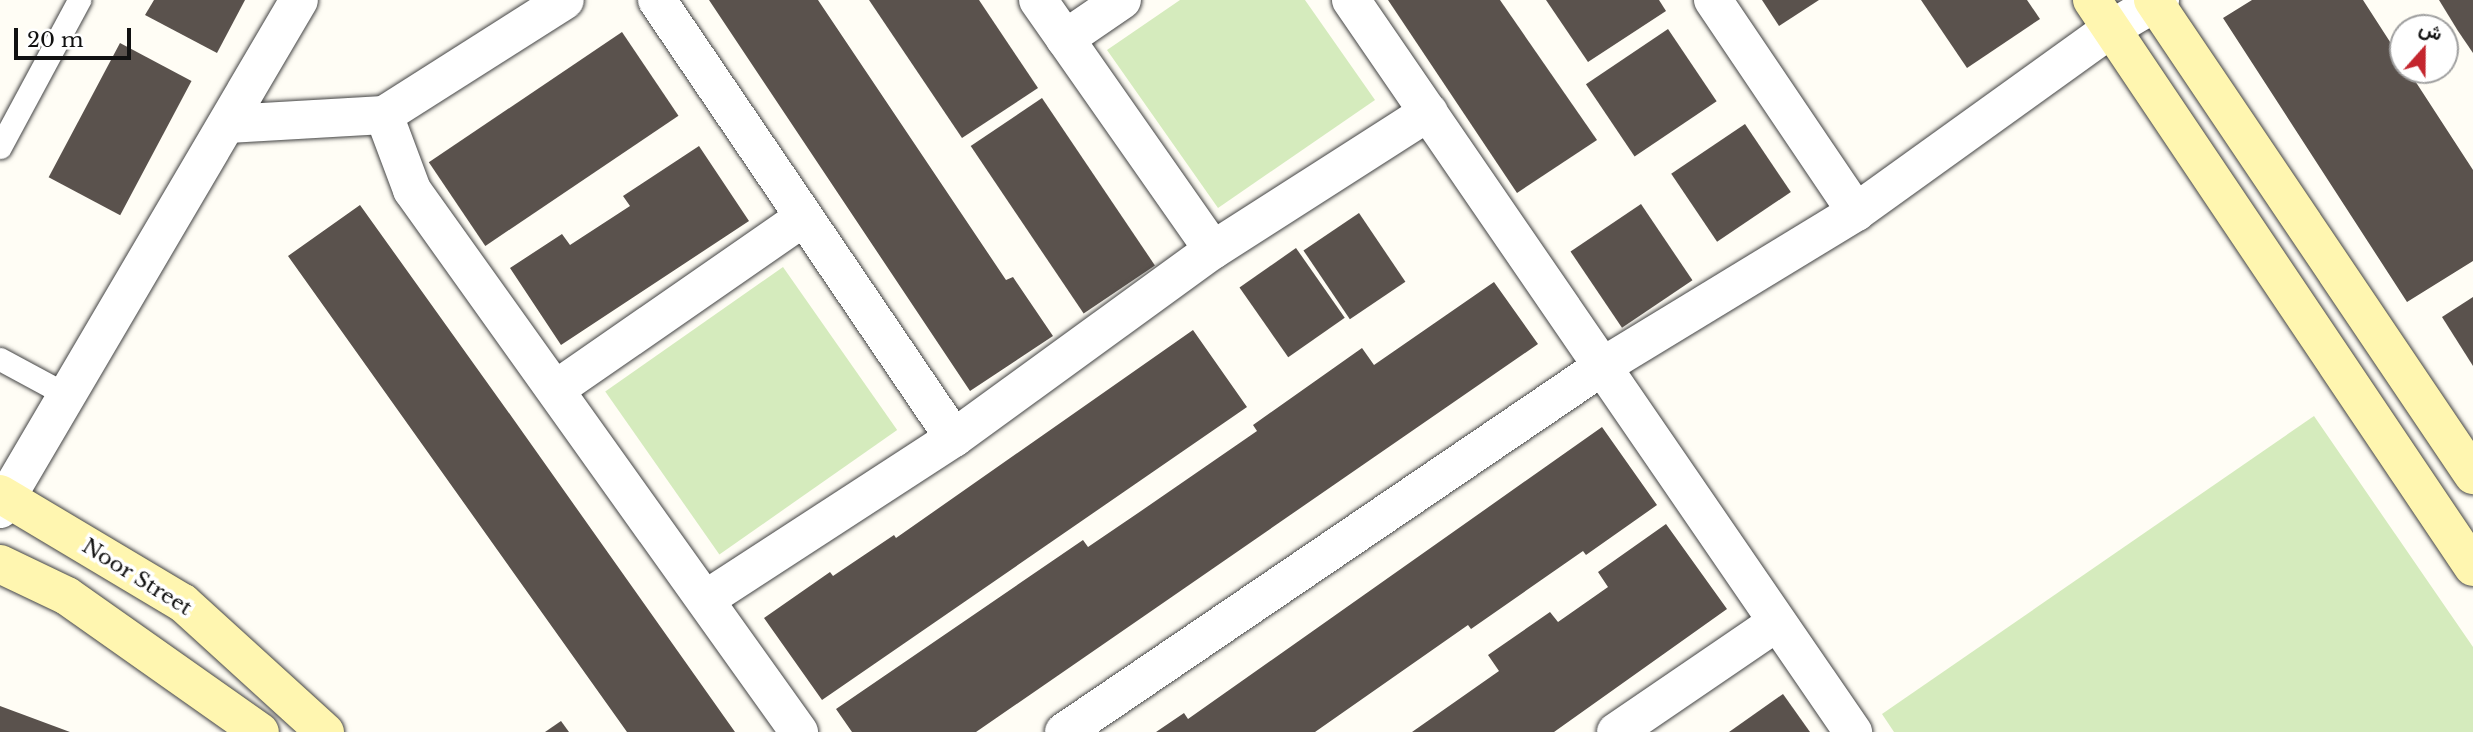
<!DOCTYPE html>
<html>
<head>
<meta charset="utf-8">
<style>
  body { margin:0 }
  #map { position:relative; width:2473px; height:732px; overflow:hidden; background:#fffdf5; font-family:"Libre Baskerville",Vazirmatn,serif }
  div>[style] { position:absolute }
  .green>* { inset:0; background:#d5ebbd; transform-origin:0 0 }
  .building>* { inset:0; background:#5a524d; transform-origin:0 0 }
  .roads { filter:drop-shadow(0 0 2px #444) drop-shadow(0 0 2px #444) }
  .lane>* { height:23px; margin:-11.5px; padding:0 11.5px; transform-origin:11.5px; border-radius:11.5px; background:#fff }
  .street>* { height:38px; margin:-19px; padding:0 19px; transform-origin:19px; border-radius:19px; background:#fff }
  .secondary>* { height:38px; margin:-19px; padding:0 19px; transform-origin:19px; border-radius:19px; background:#fff6b0 }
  span { translate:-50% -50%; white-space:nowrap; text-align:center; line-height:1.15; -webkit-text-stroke:7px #fff; paint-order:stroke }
  .street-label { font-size:21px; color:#111 }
  .north { position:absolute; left:2389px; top:14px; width:70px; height:70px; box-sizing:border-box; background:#fff; border:2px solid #a0a0a0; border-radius:50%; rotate:21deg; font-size:19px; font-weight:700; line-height:28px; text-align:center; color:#111 }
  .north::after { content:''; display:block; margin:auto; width:24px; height:32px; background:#c4262e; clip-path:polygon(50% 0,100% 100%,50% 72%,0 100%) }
  .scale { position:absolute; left:14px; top:28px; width:117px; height:32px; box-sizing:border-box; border:4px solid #111; border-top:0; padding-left:9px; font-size:21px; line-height:24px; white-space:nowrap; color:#111; -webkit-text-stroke:5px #fff; paint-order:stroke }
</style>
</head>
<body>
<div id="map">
  <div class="green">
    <i style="clip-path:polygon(1180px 0,1305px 0,1375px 100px,1218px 208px,1107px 50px)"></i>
    <i style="left:783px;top:267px;width:199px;height:217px;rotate:55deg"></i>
    <i style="clip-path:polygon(2314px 416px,2473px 647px,2473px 732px,1894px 732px,1882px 714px)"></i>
  </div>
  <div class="building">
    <i style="clip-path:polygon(154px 0,245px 0,217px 53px,145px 15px)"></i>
    <i style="clip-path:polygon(709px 0,818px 0,1006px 280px,1013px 277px,1053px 336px,970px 391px)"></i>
    <i style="clip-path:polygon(869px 0,979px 0,1038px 88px,962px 138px)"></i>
    <i style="clip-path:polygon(1388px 0,1500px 0,1597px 140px,1517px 193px)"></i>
    <i style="clip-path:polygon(1546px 0,1659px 0,1666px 11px,1588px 62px)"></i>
    <i style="clip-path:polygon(1762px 0,1819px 0,1779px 26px)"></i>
    <i style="clip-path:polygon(1921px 0,2027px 0,2040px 19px,1967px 68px)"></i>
    <i style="clip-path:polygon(2252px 0,2363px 0,2403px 62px,2403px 70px,2408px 70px,2473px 170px,2473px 261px,2407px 302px,2223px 18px)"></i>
    <i style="clip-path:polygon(2439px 0,2473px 0,2473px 53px,2458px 31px)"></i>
    <i style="left:1668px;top:29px;width:87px;height:99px;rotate:56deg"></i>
    <i style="left:622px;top:32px;width:101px;height:233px;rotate:56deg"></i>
    <i style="left:120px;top:43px;width:81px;height:152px;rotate:28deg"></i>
    <i style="left:1042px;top:98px;width:202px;height:86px;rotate:56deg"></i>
    <i style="left:1745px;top:124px;width:82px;height:89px;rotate:56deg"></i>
    <i style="clip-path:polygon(699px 146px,749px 221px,561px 345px,510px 268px,562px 234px,570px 245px,630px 206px,623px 196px)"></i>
    <i style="left:1641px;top:204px;width:92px;height:85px;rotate:56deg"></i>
    <i style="clip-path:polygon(360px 205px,514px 420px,735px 732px,627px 732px,397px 409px,288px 256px)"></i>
    <i style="left:1359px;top:213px;width:83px;height:67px;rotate:56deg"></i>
    <i style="left:1296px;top:248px;width:85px;height:69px;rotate:55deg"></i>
    <i style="clip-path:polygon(1494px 282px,1538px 344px,976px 732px,852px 732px,836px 709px,1083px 540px,1088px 547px,1141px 511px,1257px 431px,1253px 425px,1362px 348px,1374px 365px)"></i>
    <i style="clip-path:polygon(2473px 297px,2473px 366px,2442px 317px)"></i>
    <i style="clip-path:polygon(1193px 330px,1247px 407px,822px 700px,764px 618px,830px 572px,833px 576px,894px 535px,896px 538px)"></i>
    <i style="clip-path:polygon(1602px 427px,1657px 505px,1586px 555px,1583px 551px,1471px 629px,1468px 625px,1315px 732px,1156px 732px,1184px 713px,1188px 719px)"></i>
    <i style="clip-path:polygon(1666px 524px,1727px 609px,1554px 732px,1412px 732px,1499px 671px,1488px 655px,1550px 612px,1558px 622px,1608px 587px,1598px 572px)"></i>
    <i style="clip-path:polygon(1783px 694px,1810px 732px,1729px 732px)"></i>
    <i style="clip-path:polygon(0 706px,70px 732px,0 732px)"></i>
    <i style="clip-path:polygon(561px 721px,569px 732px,545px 732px)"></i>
  </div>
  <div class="roads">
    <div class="lane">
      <i style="left:0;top:147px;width:167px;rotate:-61.7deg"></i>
      <i style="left:0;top:359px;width:74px;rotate:28.3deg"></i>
    </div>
    <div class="street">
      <i style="left:657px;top:0;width:529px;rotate:55.86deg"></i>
      <i style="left:1038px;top:0;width:305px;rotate:55deg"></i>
      <i style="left:1351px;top:0;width:888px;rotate:55.56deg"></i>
      <i style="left:1713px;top:0;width:256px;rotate:56deg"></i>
      <i style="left:1065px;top:39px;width:69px;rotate:-34.4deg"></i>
      <i style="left:384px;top:115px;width:80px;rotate:69.5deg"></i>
      <i style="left:412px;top:190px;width:666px;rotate:54.47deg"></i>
      <i style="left:228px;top:124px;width:156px;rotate:-3.3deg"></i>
      <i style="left:384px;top:115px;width:214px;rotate:-32.4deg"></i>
      <i style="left:556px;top:389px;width:300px;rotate:-34.7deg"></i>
      <i style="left:0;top:509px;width:590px;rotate:-59.57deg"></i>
      <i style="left:706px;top:599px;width:296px;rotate:-33deg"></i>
      <i style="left:954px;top:438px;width:320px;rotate:-36deg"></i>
      <i style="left:1213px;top:250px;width:256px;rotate:-32.6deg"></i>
      <i style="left:1064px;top:732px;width:652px;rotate:-34.18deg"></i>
      <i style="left:1603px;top:366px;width:296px;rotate:-31.3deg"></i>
      <i style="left:1856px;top:212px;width:314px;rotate:-35.7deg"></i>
      <i style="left:2111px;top:29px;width:57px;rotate:-30.6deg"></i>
      <i style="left:1616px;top:732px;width:194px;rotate:-34.3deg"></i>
    </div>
    <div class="secondary">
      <i style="left:2092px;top:0;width:683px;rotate:56.1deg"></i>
      <i style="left:2153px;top:0;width:573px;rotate:56.03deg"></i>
      <i style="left:0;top:494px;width:213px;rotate:30.8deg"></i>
      <i style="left:183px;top:603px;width:192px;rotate:42.3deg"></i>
      <i style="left:0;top:564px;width:74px;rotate:25.5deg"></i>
      <i style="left:67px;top:596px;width:236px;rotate:35.2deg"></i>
    </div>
  </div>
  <div class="street-label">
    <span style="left:137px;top:577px;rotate:32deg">Noor Street</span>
  </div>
  <div class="north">ش</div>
  <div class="scale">20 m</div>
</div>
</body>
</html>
